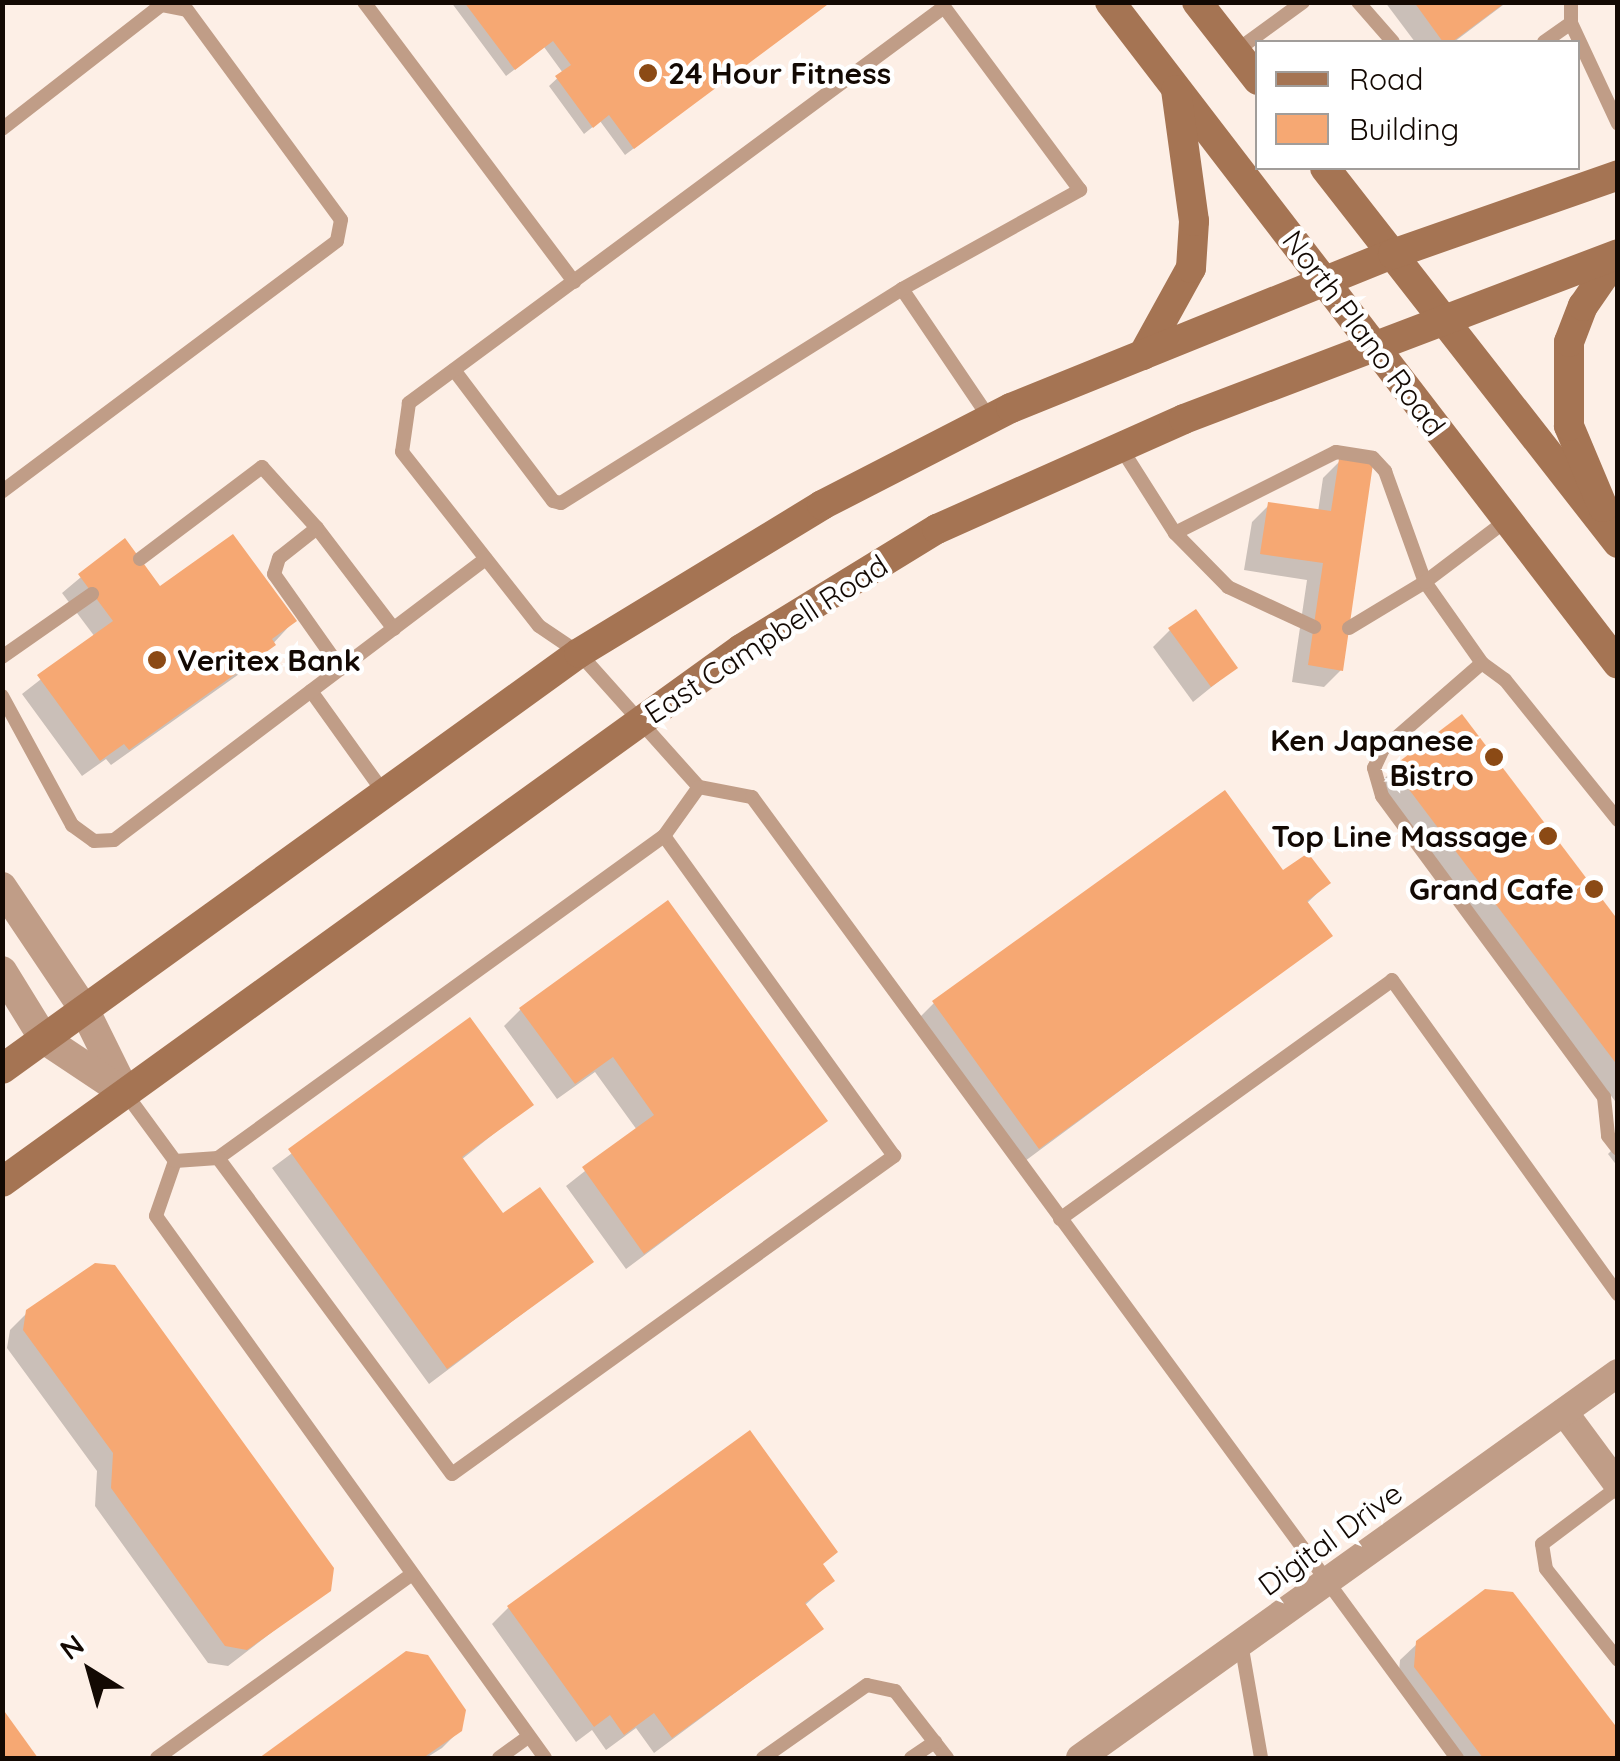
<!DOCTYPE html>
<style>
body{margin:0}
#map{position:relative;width:1620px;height:1761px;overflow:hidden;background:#fdefe6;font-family:Quicksand,sans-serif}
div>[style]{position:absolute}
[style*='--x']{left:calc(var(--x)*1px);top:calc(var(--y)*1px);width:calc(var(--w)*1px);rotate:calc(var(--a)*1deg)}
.shadow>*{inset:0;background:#0003}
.building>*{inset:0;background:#f6a873}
.service>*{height:14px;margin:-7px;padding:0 7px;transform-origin:7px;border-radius:7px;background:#c09d87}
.minor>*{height:28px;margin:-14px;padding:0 14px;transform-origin:14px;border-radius:14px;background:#c09d87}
.tertiary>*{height:30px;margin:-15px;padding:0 15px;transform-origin:15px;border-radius:15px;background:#c09d87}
.secondary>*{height:30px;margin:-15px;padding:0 15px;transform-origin:15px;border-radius:15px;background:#a57453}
.dots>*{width:28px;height:28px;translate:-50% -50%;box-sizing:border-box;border:5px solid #fff;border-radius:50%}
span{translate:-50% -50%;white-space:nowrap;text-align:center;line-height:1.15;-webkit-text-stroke:9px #fff;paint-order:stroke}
.poi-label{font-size:30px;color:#130903;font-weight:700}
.left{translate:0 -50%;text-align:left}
.right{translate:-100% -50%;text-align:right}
.street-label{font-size:30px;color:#130903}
.frame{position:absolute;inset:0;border:5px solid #130903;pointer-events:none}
.legend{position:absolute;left:1255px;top:40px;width:325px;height:130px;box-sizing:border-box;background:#fff;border:2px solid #a19d9a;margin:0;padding:12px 18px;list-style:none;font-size:30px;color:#130903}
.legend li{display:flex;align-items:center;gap:20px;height:50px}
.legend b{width:50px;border:2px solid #a19d9a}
.north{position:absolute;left:40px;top:1621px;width:100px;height:100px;-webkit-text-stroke:8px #fff;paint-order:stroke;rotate:323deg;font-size:28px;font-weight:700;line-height:40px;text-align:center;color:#130903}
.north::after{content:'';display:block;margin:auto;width:35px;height:45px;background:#130903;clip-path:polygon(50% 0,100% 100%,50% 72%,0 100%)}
</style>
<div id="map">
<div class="shadow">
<i style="clip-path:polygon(451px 2px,828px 2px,625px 155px,600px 121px,584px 134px,549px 86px,563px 73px,544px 47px,506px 76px)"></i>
<i style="clip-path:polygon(1385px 2px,1507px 2px,1454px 42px,1415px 42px)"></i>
<i style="clip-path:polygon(1340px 461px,1341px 670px,1324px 687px,1292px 682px,1307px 580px,1244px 570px,1252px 522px,1269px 505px,1318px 512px,1323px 478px)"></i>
<i style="clip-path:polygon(124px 541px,160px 590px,294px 621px,256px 662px,111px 765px,106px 759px,82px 776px,22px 694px,95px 637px,62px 593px)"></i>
<i style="clip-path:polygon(1170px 630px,1235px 668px,1193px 702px,1153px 647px)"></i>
<i style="clip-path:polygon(1394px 769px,1618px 925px,1618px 1105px,1377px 786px)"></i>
<i style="clip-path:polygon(1282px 874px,1328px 883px,1306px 904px,1329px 936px,1021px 1164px,917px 1020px,934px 1003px)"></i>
<i style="clip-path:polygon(521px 1009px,824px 1121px,626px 1269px,566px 1186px,637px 1130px,595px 1072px,557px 1099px,504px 1026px)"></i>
<i style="clip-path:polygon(470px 1021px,531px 1104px,461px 1160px,503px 1217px,591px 1262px,429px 1384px,272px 1168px)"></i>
<i style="clip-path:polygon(1618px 1144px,1618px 1167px,1608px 1154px)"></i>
<i style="clip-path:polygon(28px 1312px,328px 1589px,228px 1666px,208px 1663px,95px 1506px,97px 1471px,7px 1348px,10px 1330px)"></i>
<i style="clip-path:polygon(821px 1566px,832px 1581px,804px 1606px,821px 1629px,654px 1753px,636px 1728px,606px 1750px,592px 1730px,576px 1742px,492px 1624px,508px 1608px)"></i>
<i style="clip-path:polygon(1418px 1643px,1618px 1733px,1618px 1758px,1454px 1758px,1398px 1684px,1400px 1660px)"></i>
<i style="clip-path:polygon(407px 1654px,460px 1730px,442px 1748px,426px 1758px,263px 1758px)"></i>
</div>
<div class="building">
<i style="clip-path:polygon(464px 2px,831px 2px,634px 149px,609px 115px,593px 128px,555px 76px,571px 65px,553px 41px,515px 70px)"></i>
<i style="clip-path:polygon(1414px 2px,1506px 2px,1452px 42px,1443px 42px)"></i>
<i style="clip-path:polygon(1339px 459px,1373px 464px,1343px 671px,1308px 665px,1323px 563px,1260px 554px,1268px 502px,1331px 511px)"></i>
<i style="clip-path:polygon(233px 534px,297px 621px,272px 639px,276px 645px,129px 750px,124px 744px,100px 761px,37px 675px,113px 621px,78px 574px,125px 538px,160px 586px)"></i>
<i style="clip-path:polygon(1196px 609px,1238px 668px,1211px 687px,1168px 628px)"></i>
<i style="clip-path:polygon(1462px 714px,1618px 920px,1618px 1066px,1392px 767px)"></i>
<i style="clip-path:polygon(1225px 790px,1283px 870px,1308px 853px,1331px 883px,1307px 901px,1333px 936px,1039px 1149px,932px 1001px)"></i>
<i style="clip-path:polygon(668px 900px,828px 1121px,644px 1254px,582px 1167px,654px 1115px,613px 1057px,575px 1084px,519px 1008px)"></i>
<i style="clip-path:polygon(470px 1017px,534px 1105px,462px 1157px,503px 1213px,540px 1187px,594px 1262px,447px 1369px,288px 1149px)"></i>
<i style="clip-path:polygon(95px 1263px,115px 1265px,334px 1568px,331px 1591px,247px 1650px,225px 1646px,111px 1488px,113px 1453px,23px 1330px,26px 1310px)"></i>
<i style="clip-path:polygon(750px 1430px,838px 1552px,823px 1564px,835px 1581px,805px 1603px,824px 1629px,672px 1738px,654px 1713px,624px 1735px,610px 1715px,594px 1727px,507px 1606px)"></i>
<i style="clip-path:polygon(1485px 1589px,1513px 1592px,1618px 1729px,1618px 1758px,1483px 1758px,1414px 1667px,1416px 1641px)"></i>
<i style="clip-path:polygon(406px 1651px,428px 1655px,466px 1710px,462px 1731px,423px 1758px,259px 1758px)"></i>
<i style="clip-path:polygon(2px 1708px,38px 1758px,2px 1758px)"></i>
</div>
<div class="service">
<i style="--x:364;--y:2;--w:350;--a:53.1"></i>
<i style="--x:1358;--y:2;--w:53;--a:48.8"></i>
<i style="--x:1571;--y:2;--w:21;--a:90"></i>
<i style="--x:1571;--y:23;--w:111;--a:65"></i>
<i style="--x:1544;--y:42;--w:33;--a:-35"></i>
<i style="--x:1236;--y:51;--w:83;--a:-36.2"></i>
<i style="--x:2;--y:129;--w:202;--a:-37.9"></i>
<i style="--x:161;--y:5;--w:26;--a:11"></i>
<i style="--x:187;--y:10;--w:260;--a:53.7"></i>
<i style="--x:341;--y:220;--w:21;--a:101"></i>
<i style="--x:337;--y:241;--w:419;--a:143.2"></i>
<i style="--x:902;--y:289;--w:157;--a:55.9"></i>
<i style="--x:454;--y:370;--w:164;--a:52.9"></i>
<i style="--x:553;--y:501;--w:8;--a:14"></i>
<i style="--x:561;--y:503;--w:403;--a:-32.1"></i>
<i style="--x:902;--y:289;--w:204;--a:-29.1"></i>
<i style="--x:1080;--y:190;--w:228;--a:-126.6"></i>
<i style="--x:944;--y:7;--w:666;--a:143.49"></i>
<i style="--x:409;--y:403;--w:49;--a:98.1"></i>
<i style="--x:402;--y:452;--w:221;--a:51.8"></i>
<i style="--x:539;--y:626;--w:48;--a:34"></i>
<i style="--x:579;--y:653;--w:180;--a:48.2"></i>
<i style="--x:699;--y:787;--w:54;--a:10.7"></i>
<i style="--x:752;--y:797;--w:1192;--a:53.74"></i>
<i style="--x:1121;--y:448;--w:101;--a:57.6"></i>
<i style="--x:1175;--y:533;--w:180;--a:-26.7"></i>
<i style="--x:1336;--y:452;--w:37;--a:9"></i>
<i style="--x:1373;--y:458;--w:18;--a:47"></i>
<i style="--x:1385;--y:471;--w:118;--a:70.2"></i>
<i style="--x:1425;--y:582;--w:99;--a:54.9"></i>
<i style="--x:317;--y:528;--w:127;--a:52.7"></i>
<i style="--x:1175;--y:533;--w:76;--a:45.5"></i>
<i style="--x:1228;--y:587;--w:95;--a:24.9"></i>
<i style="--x:140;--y:559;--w:153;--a:-37"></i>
<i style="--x:262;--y:467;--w:82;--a:48"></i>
<i style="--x:317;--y:528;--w:48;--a:141.7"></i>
<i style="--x:279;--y:558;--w:17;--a:107"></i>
<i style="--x:274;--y:574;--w:116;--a:54.8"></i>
<i style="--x:1349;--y:628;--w:89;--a:-31.2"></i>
<i style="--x:1425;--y:582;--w:103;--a:-37.1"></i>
<i style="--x:2;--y:657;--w:110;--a:-35"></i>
<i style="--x:311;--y:691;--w:125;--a:54.4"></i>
<i style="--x:2;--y:696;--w:147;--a:61.5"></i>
<i style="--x:72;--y:825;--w:27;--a:36"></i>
<i style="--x:94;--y:841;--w:20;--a:-3"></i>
<i style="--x:114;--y:840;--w:466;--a:-37.1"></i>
<i style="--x:1618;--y:820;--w:180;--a:-128.9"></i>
<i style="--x:1505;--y:680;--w:29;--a:-144"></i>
<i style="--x:1482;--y:663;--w:131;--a:139"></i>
<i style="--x:1383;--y:749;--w:21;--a:115"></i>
<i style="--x:1374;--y:768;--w:29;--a:74"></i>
<i style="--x:1382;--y:796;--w:374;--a:53.6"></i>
<i style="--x:1604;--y:1097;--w:39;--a:84"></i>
<i style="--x:1608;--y:1136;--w:16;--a:52"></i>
<i style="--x:126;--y:1094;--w:83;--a:53.8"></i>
<i style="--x:175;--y:1161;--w:58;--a:109.1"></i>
<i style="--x:156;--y:1216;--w:667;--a:54.33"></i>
<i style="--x:218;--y:1158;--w:550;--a:-35.83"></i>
<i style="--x:175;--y:1161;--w:43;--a:-4"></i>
<i style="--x:218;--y:1158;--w:393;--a:53.5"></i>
<i style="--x:452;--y:1474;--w:545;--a:-35.73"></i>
<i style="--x:894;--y:1156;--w:394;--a:-125.7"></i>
<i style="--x:664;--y:836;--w:60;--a:-54.5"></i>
<i style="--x:1060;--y:1219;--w:409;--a:-35.7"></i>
<i style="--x:1392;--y:980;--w:387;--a:54.3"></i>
<i style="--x:1618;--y:1487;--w:95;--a:143.1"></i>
<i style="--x:1542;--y:1544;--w:25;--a:81"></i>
<i style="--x:1546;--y:1569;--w:116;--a:51.6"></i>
<i style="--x:1241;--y:1643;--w:117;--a:80.1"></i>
<i style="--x:157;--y:1758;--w:314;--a:-35.8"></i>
<i style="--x:499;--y:1758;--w:36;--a:-36"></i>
<i style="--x:763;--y:1758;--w:127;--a:-35.1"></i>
<i style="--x:867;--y:1685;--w:29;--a:12"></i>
<i style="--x:895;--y:1691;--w:85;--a:52.2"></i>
<i style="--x:911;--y:1758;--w:29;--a:-34"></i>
</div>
<div class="minor">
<i style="--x:1564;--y:1412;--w:91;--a:53.5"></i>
<i style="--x:1080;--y:1758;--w:662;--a:-35.59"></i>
</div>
<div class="tertiary">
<i style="--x:2;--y:887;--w:147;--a:56.1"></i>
<i style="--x:84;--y:1009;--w:95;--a:63.7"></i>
<i style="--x:2;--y:971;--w:80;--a:58.3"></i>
<i style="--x:44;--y:1039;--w:97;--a:33.7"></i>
</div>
<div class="secondary">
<i style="--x:1110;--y:2;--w:834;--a:52.5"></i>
<i style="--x:1197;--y:2;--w:99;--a:52"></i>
<i style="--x:1325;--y:168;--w:476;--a:52"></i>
<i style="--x:1143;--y:355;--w:99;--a:-61.1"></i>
<i style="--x:1191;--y:268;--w:47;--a:-86.3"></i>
<i style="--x:1194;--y:221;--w:132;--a:-97.8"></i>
<i style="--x:1603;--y:507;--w:88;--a:-112.8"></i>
<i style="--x:1569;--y:426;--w:84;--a:-90"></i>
<i style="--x:1569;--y:342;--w:39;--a:-69"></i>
<i style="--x:1583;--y:306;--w:62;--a:-55.5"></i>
<i style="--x:2;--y:1069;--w:711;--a:-35.79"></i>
<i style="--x:579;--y:653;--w:285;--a:-31.3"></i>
<i style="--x:822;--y:505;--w:212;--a:-27.2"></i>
<i style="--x:1011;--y:408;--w:412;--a:-22"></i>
<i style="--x:1393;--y:254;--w:238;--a:-19.3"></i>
<i style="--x:2;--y:1182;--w:911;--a:-35.8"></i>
<i style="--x:741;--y:649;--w:230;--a:-31.5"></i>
<i style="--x:937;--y:529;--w:270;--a:-24"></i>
<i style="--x:1184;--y:419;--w:464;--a:-20.8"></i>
</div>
<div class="dots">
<i style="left:648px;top:73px;background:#8b4a15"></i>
<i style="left:157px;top:660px;background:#8b4a15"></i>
<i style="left:1494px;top:757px;background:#8b4a15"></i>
<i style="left:1548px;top:836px;background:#8b4a15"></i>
<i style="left:1594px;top:889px;background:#8b4a15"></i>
</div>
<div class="poi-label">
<span class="left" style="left:668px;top:73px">24 Hour Fitness</span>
<span class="left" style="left:177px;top:660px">Veritex Bank</span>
<span class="right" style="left:1474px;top:757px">Ken Japanese<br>Bistro</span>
<span class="right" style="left:1528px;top:836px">Top Line Massage</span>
<span class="right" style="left:1574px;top:889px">Grand Cafe</span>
</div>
<div class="street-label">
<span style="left:1364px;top:333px;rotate:53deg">North Plano Road</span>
<span style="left:766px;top:639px;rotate:-33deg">East Campbell Road</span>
<span style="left:1330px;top:1539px;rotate:-36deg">Digital Drive</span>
</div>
<div class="frame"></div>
<ul class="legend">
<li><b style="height:12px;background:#a57453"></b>Road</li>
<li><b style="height:28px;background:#f6a873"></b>Building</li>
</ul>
<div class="north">N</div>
</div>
